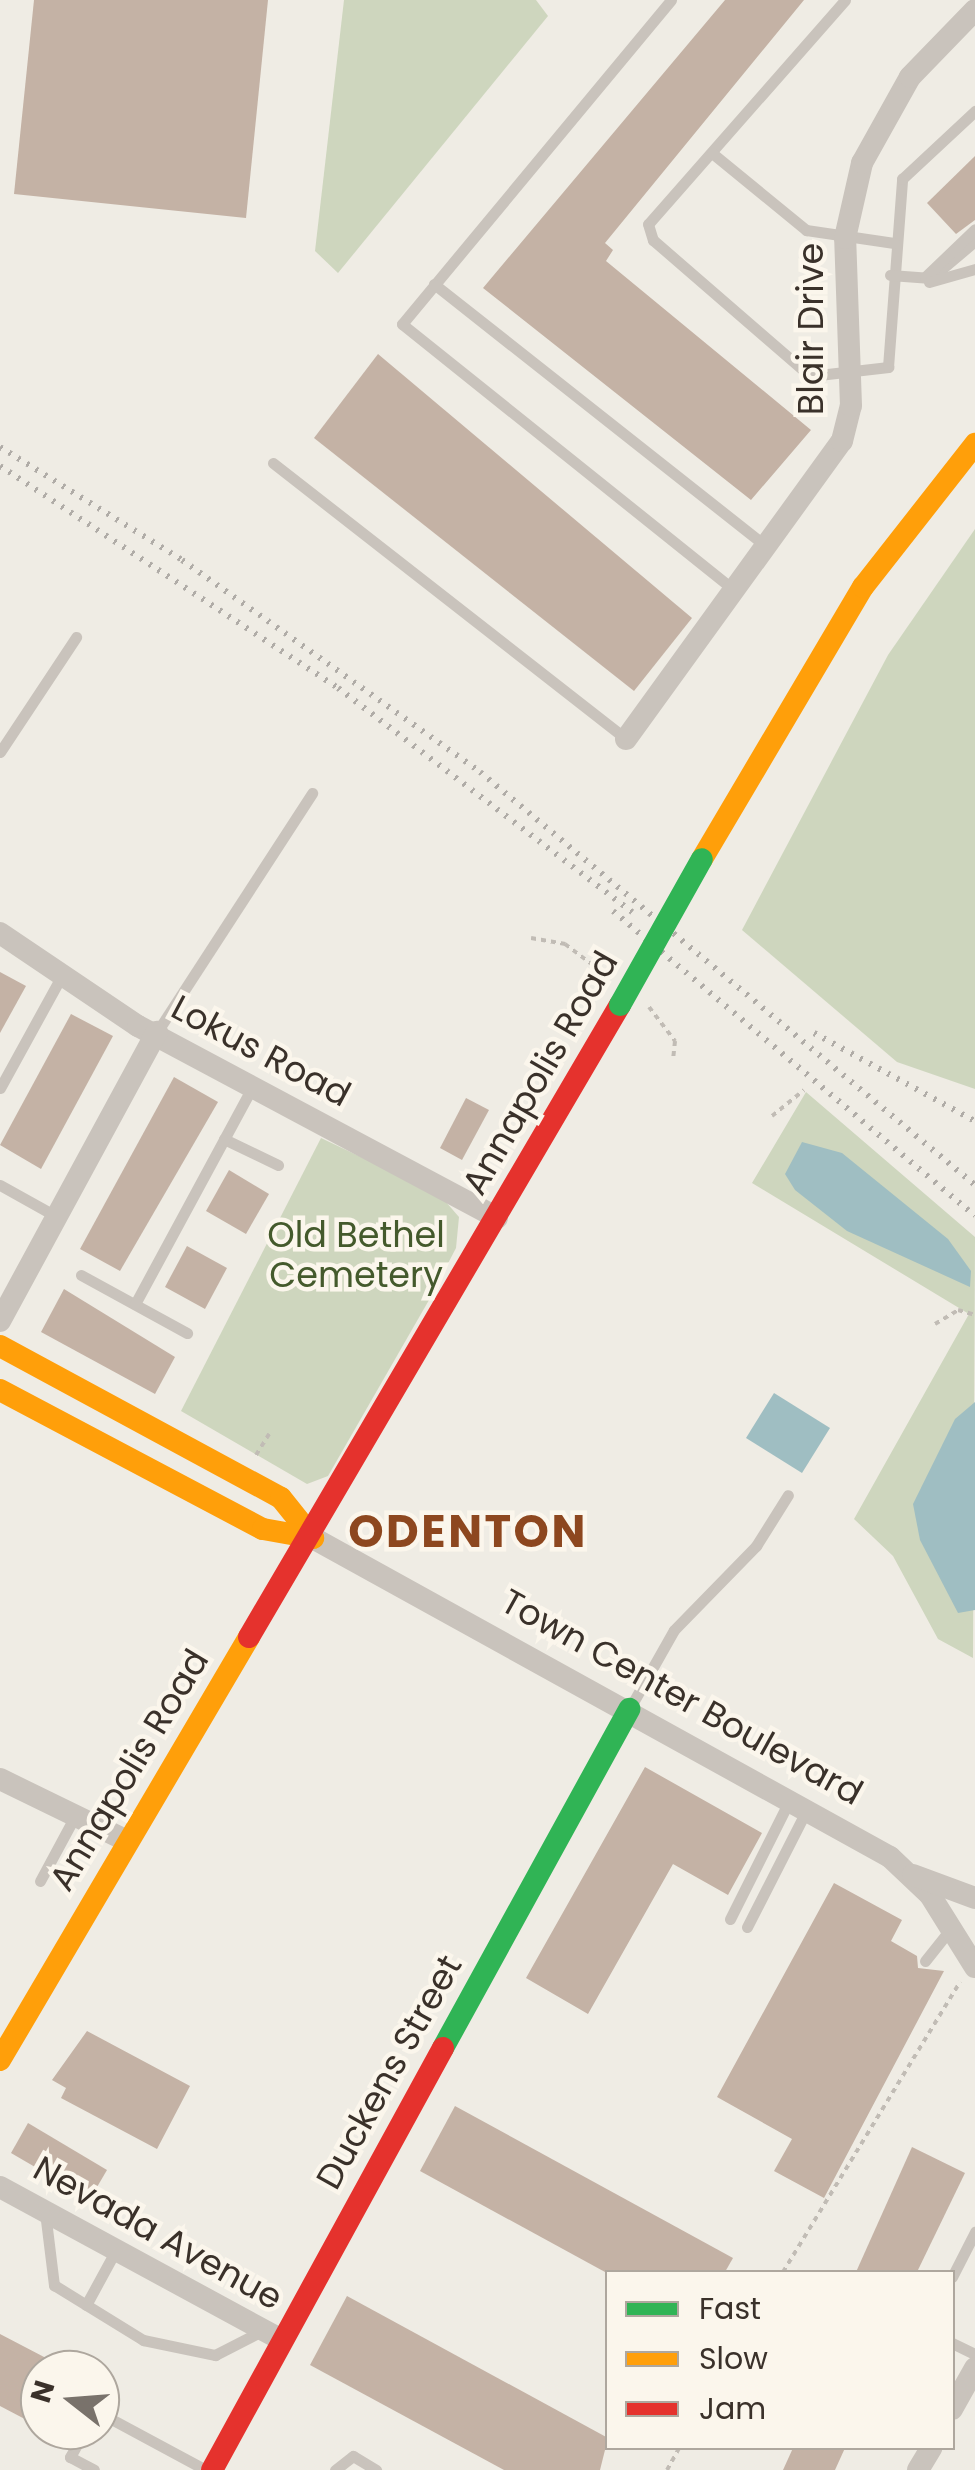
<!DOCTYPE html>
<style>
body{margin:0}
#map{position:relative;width:975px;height:2470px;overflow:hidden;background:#efece4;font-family:Poppins,sans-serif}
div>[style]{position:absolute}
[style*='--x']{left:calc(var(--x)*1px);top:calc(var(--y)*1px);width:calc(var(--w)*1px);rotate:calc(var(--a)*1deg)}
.green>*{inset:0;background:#ced6be}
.water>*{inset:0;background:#9fbec2}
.building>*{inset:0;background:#c4b2a5}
.path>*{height:4px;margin-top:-2px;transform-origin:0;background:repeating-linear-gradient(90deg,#c1bcb5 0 5px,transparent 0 10px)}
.lane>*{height:11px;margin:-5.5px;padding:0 5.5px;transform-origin:5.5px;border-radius:5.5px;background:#c9c3bc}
.street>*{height:22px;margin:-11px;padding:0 11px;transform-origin:11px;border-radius:11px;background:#c9c3bc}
.fast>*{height:22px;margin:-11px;padding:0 11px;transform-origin:11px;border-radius:11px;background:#30b455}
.slow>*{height:22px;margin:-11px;padding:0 11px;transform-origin:11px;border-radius:11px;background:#ff9f0a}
.jam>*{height:22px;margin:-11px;padding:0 11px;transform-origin:11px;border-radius:11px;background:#e5322d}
.rail>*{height:6px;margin-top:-3px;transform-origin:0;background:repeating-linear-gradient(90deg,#b0aca7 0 2.5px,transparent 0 10.5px)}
.fast-bridge>*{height:22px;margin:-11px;padding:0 11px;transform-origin:11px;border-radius:11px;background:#30b455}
span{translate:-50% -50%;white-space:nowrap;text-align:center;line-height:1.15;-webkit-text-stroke:9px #fbf6ec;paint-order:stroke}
.street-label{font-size:35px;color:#3a312a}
.park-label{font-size:35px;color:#445a2c}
.district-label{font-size:45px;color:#8d471f;font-weight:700;letter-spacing:2.5px}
.legend{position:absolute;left:605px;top:2270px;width:350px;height:180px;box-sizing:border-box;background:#fbf6ec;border:2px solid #aea79e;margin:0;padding:12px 18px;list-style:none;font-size:30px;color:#3a312a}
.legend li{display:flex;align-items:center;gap:20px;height:50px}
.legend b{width:50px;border:2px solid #aea79e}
.north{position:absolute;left:20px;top:2350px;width:100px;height:100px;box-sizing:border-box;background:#fbf6ec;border:2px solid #aea79e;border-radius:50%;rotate:287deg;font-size:28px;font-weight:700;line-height:40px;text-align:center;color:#3a312a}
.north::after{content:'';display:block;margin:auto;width:35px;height:45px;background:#79726b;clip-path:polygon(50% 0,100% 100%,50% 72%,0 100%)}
</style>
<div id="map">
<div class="green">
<i style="clip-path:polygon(344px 0,536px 0,548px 16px,338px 273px,315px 251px)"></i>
<i style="clip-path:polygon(975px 529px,975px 1089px,897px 1062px,742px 930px,888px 655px)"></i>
<i style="clip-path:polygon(806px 1092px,975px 1237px,973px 1658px,938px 1639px,893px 1556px,854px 1519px,969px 1314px,752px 1183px)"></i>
<i style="clip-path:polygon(321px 1138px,439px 1194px,459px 1217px,456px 1248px,429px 1300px,328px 1476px,307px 1484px,181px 1411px)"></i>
</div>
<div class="water">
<i style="clip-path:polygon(802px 1142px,842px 1153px,948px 1239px,971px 1271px,970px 1287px,847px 1231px,795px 1190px,785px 1174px)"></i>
<i style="clip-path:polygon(774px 1393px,830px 1428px,802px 1473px,746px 1438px)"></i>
<i style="clip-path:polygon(975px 1402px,975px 1610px,958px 1613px,920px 1540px,913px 1504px,955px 1419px)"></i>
</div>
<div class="building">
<i style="clip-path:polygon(34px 0,268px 0,246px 218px,14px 194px)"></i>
<i style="clip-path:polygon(725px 0,804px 0,605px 243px,613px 250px,606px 261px,811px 430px,751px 500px,483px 288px)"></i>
<i style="clip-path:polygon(975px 156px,975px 220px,956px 234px,927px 203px)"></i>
<i style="clip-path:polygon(378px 354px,692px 618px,634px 691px,314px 438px)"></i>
<i style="clip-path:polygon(0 972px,26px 986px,0 1033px)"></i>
<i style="clip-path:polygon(71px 1014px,113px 1036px,41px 1169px,0 1145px)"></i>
<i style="clip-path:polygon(174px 1077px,218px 1102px,120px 1271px,80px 1249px)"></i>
<i style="clip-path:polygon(466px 1098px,489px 1110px,462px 1160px,440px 1148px)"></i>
<i style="clip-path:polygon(229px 1170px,269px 1194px,246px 1234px,206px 1211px)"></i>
<i style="clip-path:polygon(187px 1246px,227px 1268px,205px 1309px,165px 1287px)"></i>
<i style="clip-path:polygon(64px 1289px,175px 1357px,155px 1394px,41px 1332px)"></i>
<i style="clip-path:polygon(645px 1767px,762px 1833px,728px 1895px,673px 1864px,588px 2014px,526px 1978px)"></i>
<i style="clip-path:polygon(834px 1883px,902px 1920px,891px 1941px,917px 1956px,918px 1968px,944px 1971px,824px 2198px,774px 2171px,792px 2139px,717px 2097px)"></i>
<i style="clip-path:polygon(87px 2031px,190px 2086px,157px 2149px,61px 2098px,66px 2088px,52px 2080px)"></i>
<i style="clip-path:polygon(455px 2106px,733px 2258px,725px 2272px,605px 2272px,420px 2171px)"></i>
<i style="clip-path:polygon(28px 2123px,107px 2170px,90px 2199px,11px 2153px)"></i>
<i style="clip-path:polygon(912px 2147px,965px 2173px,917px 2272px,856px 2272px)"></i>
<i style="clip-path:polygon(347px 2296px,608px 2438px,600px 2470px,504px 2470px,310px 2365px)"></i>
<i style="clip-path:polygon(0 2334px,69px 2370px,40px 2370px,40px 2427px,0 2406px)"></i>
<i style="clip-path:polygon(793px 2448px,845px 2448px,835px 2470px,783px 2470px)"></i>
</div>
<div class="path">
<i style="--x:531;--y:938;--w:35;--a:10"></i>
<i style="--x:565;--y:944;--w:51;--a:37.1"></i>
<i style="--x:649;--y:1007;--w:43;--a:52.6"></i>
<i style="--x:675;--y:1041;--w:18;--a:96"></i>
<i style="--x:772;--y:1116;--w:41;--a:-39.1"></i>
<i style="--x:935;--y:1324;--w:27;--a:-31"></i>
<i style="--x:958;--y:1310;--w:18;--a:16"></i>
<i style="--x:256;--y:1455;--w:25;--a:-58"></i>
<i style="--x:783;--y:2272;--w:340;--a:-58.6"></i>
<i style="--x:667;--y:2470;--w:25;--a:-61"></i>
</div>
<div class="lane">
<i style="--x:671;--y:0;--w:421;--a:129.7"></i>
<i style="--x:402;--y:324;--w:425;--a:38.7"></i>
<i style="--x:845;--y:0;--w:298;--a:131.3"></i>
<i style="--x:648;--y:224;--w:17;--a:73"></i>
<i style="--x:653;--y:240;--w:208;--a:40.9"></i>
<i style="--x:810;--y:376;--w:79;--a:-6.6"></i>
<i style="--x:888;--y:367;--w:189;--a:-85.7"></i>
<i style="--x:902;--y:179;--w:100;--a:-43"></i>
<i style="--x:712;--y:153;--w:122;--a:39.3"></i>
<i style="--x:806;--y:230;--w:89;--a:8.4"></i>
<i style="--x:890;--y:275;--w:41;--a:4.2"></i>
<i style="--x:931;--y:278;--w:57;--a:-40.1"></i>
<i style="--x:925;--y:277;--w:69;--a:-43.8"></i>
<i style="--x:929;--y:282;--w:48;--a:-15.8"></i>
<i style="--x:434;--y:284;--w:423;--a:38.3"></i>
<i style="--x:273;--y:463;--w:448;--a:38"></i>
<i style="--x:0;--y:752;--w:138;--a:-56.5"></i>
<i style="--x:157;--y:1032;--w:285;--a:-57"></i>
<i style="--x:0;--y:1088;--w:124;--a:-61.2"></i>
<i style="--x:224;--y:1139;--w:60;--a:25.7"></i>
<i style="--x:0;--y:1185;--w:68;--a:29.2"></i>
<i style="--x:81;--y:1275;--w:121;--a:28.7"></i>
<i style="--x:135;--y:1304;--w:248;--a:-61.6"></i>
<i style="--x:631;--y:1706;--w:87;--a:-60.5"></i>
<i style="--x:674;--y:1630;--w:117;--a:-45.7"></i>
<i style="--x:756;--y:1546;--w:60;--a:-57.9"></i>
<i style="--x:40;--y:1881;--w:74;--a:-61.7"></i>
<i style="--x:730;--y:1919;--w:132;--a:-63.4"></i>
<i style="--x:747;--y:1927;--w:130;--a:-63"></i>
<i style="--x:925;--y:1961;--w:43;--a:-51.5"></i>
<i style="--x:45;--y:2212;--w:74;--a:83"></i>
<i style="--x:54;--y:2285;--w:105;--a:31.7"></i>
<i style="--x:143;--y:2340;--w:74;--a:11.8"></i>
<i style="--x:215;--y:2355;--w:53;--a:-27.1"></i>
<i style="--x:952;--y:2277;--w:51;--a:-62.9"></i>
<i style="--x:86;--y:2305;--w:63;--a:-61.4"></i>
<i style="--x:952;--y:2343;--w:25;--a:26"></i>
<i style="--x:100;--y:2413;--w:120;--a:28.3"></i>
<i style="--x:85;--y:2430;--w:31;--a:119"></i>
<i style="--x:70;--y:2457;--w:27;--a:28"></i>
<i style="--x:335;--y:2470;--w:23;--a:-38"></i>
<i style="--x:353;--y:2456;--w:27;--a:31"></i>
</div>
<div class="street">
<i style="--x:626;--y:739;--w:368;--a:-54.1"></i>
<i style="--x:842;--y:441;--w:36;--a:-76"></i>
<i style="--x:851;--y:406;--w:168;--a:-92"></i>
<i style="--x:845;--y:238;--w:77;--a:-77.2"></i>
<i style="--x:862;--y:163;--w:98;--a:-60.8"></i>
<i style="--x:910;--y:77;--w:93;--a:-45.9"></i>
<i style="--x:0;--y:933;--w:166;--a:34"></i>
<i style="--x:138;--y:1026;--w:407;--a:28.1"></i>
<i style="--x:0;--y:1321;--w:329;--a:-61.5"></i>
<i style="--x:313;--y:1538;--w:659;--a:28.94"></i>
<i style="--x:890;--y:1857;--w:55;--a:43.5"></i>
<i style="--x:930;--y:1895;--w:85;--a:58"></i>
<i style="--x:0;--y:1779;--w:139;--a:26"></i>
<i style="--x:913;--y:1875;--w:66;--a:20.4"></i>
<i style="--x:0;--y:2187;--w:321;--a:28.5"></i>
<i style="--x:952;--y:2409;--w:47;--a:-60.7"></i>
<i style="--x:918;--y:2470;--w:26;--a:-59"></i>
</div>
<div class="fast">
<i style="--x:443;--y:2048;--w:387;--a:-61.2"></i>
</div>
<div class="slow">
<i style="--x:702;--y:859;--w:316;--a:-59.4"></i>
<i style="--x:863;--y:587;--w:182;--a:-51.9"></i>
<i style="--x:0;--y:1346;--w:319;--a:28.4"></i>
<i style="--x:281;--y:1498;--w:51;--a:51.3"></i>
<i style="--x:0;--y:1390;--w:297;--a:27.9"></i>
<i style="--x:263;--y:1529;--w:51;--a:10.2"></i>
<i style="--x:0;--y:2060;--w:491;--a:-59.5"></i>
</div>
<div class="jam">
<i style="--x:249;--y:1637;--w:733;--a:-59.59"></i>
<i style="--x:212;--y:2470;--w:481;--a:-61.3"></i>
</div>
<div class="rail">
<i style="--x:0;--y:447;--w:214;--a:31.8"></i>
<i style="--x:182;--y:560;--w:366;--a:35.4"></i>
<i style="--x:480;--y:772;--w:645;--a:39.84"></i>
<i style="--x:0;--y:466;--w:404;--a:33.3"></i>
<i style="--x:338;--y:688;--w:370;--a:37.3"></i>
<i style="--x:613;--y:911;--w:473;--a:40.1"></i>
<i style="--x:814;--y:1033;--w:183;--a:28.7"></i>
</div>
<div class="fast-bridge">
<i style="--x:620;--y:1005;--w:167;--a:-60.7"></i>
</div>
<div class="street-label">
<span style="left:811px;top:329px;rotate:-90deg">Blair Drive</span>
<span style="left:261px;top:1051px;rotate:28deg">Lokus Road</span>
<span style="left:540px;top:1073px;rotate:-60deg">Annapolis Road</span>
<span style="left:682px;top:1697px;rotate:29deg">Town Center Boulevard</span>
<span style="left:129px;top:1770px;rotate:-59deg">Annapolis Road</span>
<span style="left:389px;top:2072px;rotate:-61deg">Duckens Street</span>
<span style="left:158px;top:2233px;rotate:29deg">Nevada Avenue</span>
</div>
<div class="park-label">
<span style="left:356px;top:1255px">Old Bethel<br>Cemetery</span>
</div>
<div class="district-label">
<span style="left:468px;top:1532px">ODENTON</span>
</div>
<ul class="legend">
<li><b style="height:12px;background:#30b455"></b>Fast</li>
<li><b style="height:12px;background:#ff9f0a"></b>Slow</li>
<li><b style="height:12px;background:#e5322d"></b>Jam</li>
</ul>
<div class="north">N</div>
</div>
